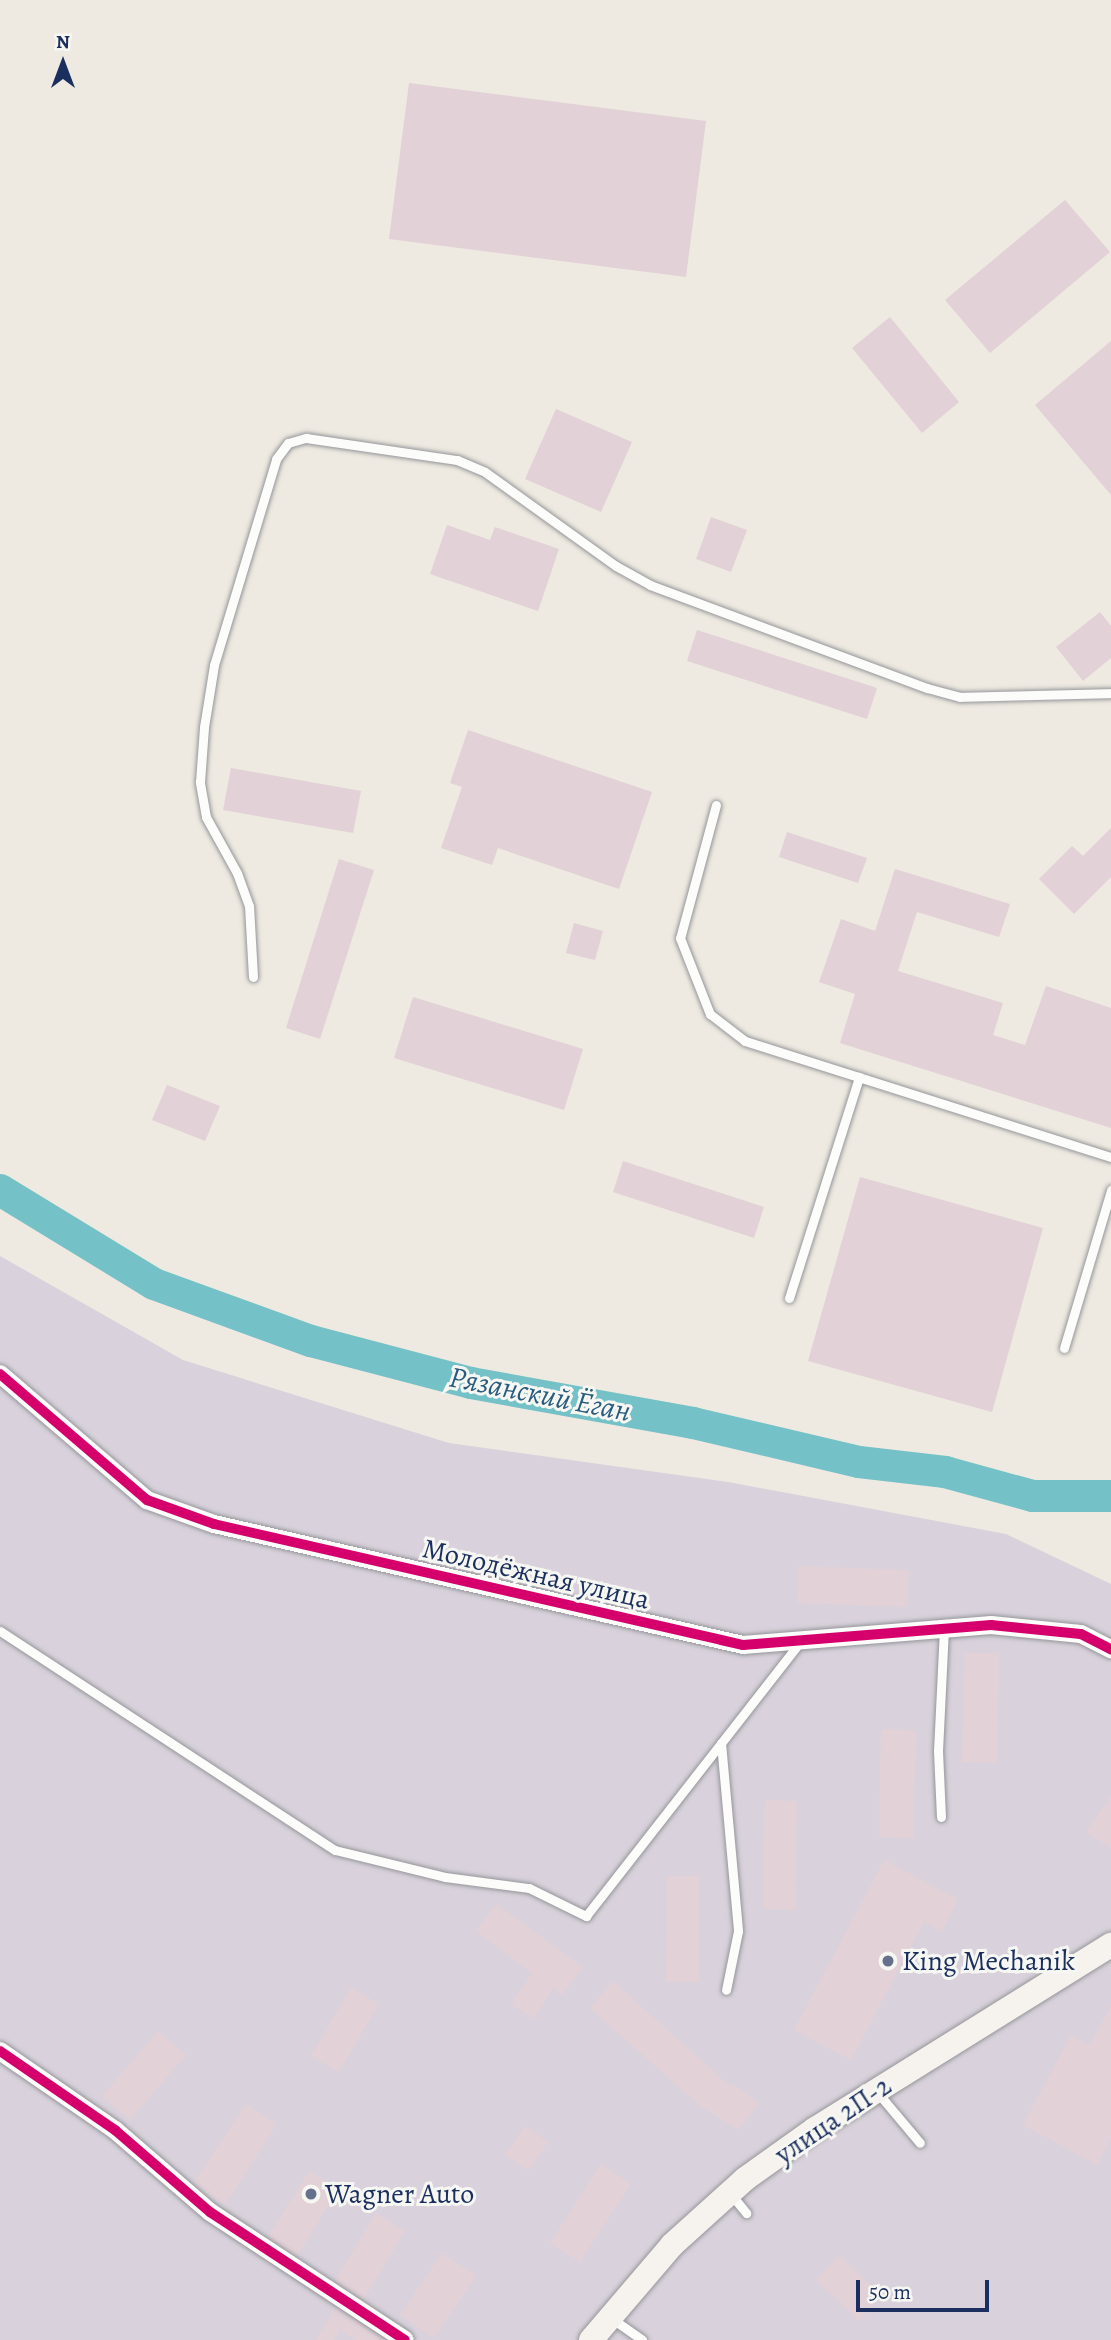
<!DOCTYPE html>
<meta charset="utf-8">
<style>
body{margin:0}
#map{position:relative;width:1111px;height:2340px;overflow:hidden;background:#eeeae1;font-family:Alegreya,serif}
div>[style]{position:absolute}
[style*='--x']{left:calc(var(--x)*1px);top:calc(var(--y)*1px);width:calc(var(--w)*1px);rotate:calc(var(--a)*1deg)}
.industrial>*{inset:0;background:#d9d2dc}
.river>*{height:32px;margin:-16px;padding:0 16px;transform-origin:16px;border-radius:16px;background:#74c1c7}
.building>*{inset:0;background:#e2d1d6}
.roads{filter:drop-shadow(0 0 2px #95969a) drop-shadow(0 0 2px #95969a)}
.service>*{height:9px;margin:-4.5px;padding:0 4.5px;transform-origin:4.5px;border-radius:4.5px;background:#fcfcfa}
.minor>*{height:18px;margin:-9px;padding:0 9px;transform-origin:9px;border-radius:9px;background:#fcfcfa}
.secondary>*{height:24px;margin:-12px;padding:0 12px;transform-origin:12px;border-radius:12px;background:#f6f3ef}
.cycleway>*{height:10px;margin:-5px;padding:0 5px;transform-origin:5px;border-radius:5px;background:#d6006c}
.dots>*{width:19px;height:19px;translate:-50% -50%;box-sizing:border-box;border:4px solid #f6f6f2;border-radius:50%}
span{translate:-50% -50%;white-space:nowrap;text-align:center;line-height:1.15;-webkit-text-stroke:6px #f6f6f2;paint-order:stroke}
.street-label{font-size:28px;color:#1b2f5e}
.poi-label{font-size:28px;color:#1b2f5e}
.left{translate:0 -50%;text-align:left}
.water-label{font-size:30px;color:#285c7f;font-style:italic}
.north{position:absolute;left:28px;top:28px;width:70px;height:70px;-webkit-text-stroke:5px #f6f6f2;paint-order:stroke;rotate:0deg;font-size:19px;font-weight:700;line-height:28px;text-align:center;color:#1b2f5e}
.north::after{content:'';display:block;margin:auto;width:24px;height:32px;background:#1b2f5e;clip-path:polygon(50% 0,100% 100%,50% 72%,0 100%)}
.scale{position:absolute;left:856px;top:2280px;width:133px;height:32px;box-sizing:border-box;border:4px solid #1b2f5e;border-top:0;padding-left:9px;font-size:21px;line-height:24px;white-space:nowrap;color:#1b2f5e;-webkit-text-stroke:5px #f6f6f2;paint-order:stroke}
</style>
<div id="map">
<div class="industrial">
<i style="clip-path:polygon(0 1256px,183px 1360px,449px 1443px,728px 1482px,1006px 1534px,1111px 1584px,1111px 2340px,0 2340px)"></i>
</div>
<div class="river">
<i style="--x:0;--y:1190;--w:180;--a:31.4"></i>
<i style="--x:154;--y:1284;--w:167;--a:20"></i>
<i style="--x:311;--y:1341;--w:165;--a:14.7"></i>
<i style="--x:471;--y:1383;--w:226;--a:10.2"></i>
<i style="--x:693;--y:1423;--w:171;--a:13.2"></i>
<i style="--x:859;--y:1462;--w:87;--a:6.6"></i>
<i style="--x:945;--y:1472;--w:91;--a:15.3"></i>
<i style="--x:1033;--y:1496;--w:78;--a:0"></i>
</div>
<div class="building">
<i style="clip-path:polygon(409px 83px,706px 121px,686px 277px,389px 239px)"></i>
<i style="clip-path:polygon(1065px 200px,1110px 252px,990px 353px,945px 300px)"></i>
<i style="clip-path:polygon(890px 317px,959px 402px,922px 433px,852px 348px)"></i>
<i style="clip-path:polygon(1111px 341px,1111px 495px,1035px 405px)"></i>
<i style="clip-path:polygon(556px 409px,632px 442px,601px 512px,525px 479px)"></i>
<i style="clip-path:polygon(711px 517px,747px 530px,731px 572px,696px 559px)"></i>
<i style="clip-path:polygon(447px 525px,490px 540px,495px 527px,559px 549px,538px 611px,430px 574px)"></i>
<i style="clip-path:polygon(1100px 612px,1111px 626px,1111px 658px,1083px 681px,1056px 647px)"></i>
<i style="clip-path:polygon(697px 630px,877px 688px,867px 719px,687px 661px)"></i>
<i style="clip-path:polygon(468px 730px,652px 792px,619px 889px,498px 848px,492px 865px,441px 848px,462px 787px,450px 783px)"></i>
<i style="clip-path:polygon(231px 768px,361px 791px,353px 833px,223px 810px)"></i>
<i style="clip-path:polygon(1111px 828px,1111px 877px,1074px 914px,1039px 879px,1072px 846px,1083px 856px)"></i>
<i style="clip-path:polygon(787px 832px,867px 858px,858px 883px,779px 857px)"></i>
<i style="clip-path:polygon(339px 859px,374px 870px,320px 1039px,286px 1028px)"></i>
<i style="clip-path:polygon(895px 869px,1010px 904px,999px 937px,917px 912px,898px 971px,1003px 1003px,993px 1035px,1025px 1045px,1046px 986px,1111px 1008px,1111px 1128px,840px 1043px,855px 994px,819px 982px,841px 919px,875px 931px)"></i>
<i style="clip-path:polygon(574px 923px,603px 931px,595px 960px,566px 953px)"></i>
<i style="clip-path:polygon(413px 997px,583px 1049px,564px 1110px,394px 1058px)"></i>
<i style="clip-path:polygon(167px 1085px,220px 1106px,205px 1141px,152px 1120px)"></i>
<i style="clip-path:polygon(623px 1161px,764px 1207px,754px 1238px,613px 1192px)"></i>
<i style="clip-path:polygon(860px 1177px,1043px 1228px,992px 1412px,808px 1361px)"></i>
<i style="clip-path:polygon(798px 1566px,909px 1570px,907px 1607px,797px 1603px)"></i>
<i style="clip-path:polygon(965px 1653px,999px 1653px,997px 1763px,962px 1762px)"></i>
<i style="clip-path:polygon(881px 1729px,916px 1730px,913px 1838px,879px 1837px)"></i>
<i style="clip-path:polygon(1111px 1796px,1111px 1848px,1086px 1832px)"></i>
<i style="clip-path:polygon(765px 1800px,797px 1801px,795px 1910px,763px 1909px)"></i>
<i style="clip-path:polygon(884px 1860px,958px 1899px,942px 1931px,924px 1922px,851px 2060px,794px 2030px)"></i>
<i style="clip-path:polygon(667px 1876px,699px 1876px,699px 1982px,666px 1982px)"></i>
<i style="clip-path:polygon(496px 1904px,583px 1967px,562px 1995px,554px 1988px,533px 2019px,511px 2004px,532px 1973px,476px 1931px)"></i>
<i style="clip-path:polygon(613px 1981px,730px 2086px,732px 2083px,759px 2103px,739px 2130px,699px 2105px,590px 2008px)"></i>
<i style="clip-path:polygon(351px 1987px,379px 2004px,339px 2072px,311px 2056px)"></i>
<i style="clip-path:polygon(1111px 2006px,1111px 2139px,1097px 2165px,1023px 2125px,1071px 2035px,1089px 2045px)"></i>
<i style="clip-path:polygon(158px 2031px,186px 2055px,130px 2120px,102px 2096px)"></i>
<i style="clip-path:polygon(246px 2104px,277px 2124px,225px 2205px,194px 2183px)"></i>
<i style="clip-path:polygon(525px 2126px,548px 2142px,529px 2171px,505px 2155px)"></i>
<i style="clip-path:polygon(601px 2164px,631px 2184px,580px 2262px,550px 2243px)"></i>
<i style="clip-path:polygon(309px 2171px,339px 2189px,297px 2256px,268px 2237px)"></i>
<i style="clip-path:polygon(376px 2213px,405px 2231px,364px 2299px,335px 2281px)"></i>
<i style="clip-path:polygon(442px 2253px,476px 2276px,434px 2338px,400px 2315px)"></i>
<i style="clip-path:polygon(840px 2255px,882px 2296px,859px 2321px,816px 2280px)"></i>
<i style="clip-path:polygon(335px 2308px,384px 2340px,357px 2340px,340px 2330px,334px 2340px,316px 2340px)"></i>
</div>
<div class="roads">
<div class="service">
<i style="--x:716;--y:805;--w:138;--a:105.1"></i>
<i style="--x:680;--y:938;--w:82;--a:68.5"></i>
<i style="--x:710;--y:1014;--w:44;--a:37.6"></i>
<i style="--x:745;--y:1041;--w:384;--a:17.6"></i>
<i style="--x:253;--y:977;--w:71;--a:-93.2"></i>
<i style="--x:249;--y:906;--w:35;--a:-110"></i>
<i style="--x:237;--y:873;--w:64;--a:-119"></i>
<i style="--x:206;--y:817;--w:36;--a:-100"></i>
<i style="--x:200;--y:782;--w:55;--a:-85.8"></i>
<i style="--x:204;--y:727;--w:63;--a:-80.8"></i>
<i style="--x:214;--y:665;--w:215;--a:-73.2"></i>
<i style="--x:276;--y:459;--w:20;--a:-53"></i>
<i style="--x:288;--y:443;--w:19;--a:-16"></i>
<i style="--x:306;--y:438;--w:153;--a:8.3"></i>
<i style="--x:457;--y:460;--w:30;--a:23"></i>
<i style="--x:485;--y:472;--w:161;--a:35.7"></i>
<i style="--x:616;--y:566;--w:39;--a:29"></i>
<i style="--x:650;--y:585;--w:296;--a:20.4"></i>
<i style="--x:927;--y:688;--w:34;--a:15"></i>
<i style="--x:960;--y:697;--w:151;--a:-1.5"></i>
<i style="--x:789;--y:1298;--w:232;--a:-72.4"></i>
<i style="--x:1064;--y:1348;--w:165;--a:-73.4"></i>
<i style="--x:0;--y:1631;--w:400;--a:33.2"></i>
<i style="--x:335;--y:1850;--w:113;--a:13.8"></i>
<i style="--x:445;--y:1877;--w:85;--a:7.5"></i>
<i style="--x:529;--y:1888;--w:64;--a:26.2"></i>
<i style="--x:586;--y:1916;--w:348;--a:-52"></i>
<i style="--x:721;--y:1743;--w:189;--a:84.8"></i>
<i style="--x:738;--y:1931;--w:60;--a:101.5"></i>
<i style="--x:941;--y:1817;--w:66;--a:-92.6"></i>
<i style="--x:938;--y:1751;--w:122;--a:-87.2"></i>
<i style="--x:878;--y:2093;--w:65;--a:50"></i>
<i style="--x:730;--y:2193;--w:26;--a:51"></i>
<i style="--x:611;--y:2318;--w:38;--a:35"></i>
</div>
<div class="minor">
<i style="--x:0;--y:1374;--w:194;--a:40.6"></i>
<i style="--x:147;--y:1500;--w:71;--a:19.7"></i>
<i style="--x:214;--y:1524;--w:543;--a:12.88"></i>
<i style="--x:743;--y:1645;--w:249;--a:-4.6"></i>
<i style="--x:991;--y:1625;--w:90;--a:5.7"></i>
<i style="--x:1081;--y:1634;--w:34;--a:27"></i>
<i style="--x:0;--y:2051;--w:140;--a:34.5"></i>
<i style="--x:115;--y:2130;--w:125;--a:40.8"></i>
<i style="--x:210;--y:2212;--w:233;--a:33.3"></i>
</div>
<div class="secondary">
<i style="--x:591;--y:2340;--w:125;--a:-49.5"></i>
<i style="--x:672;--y:2245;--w:98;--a:-42.1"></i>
<i style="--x:745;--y:2179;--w:86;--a:-35.5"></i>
<i style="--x:815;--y:2129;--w:349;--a:-31.9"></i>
</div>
</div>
<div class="cycleway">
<i style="--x:0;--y:1374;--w:194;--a:40.6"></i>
<i style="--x:147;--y:1500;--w:71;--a:19.7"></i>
<i style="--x:214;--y:1524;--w:543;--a:12.88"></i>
<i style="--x:743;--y:1645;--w:249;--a:-4.6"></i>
<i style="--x:991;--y:1625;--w:90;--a:5.7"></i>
<i style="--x:1081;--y:1634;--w:34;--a:27"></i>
<i style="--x:0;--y:2051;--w:140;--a:34.5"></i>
<i style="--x:115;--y:2130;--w:125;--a:40.8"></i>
<i style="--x:210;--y:2212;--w:233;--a:33.3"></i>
</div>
<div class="dots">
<i style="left:888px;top:1961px;background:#65708c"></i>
<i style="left:311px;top:2194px;background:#65708c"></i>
</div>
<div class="street-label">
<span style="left:536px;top:1574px;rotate:13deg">Молодёжная улица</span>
<span style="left:833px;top:2120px;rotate:-34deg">улица 2П-2</span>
</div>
<div class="poi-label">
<span class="left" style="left:902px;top:1961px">King Mechanik</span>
<span class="left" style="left:325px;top:2194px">Wagner Auto</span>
</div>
<div class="water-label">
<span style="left:540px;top:1394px;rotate:11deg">Рязанский Ёган</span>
</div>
<div class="north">N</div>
<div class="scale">50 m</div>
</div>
